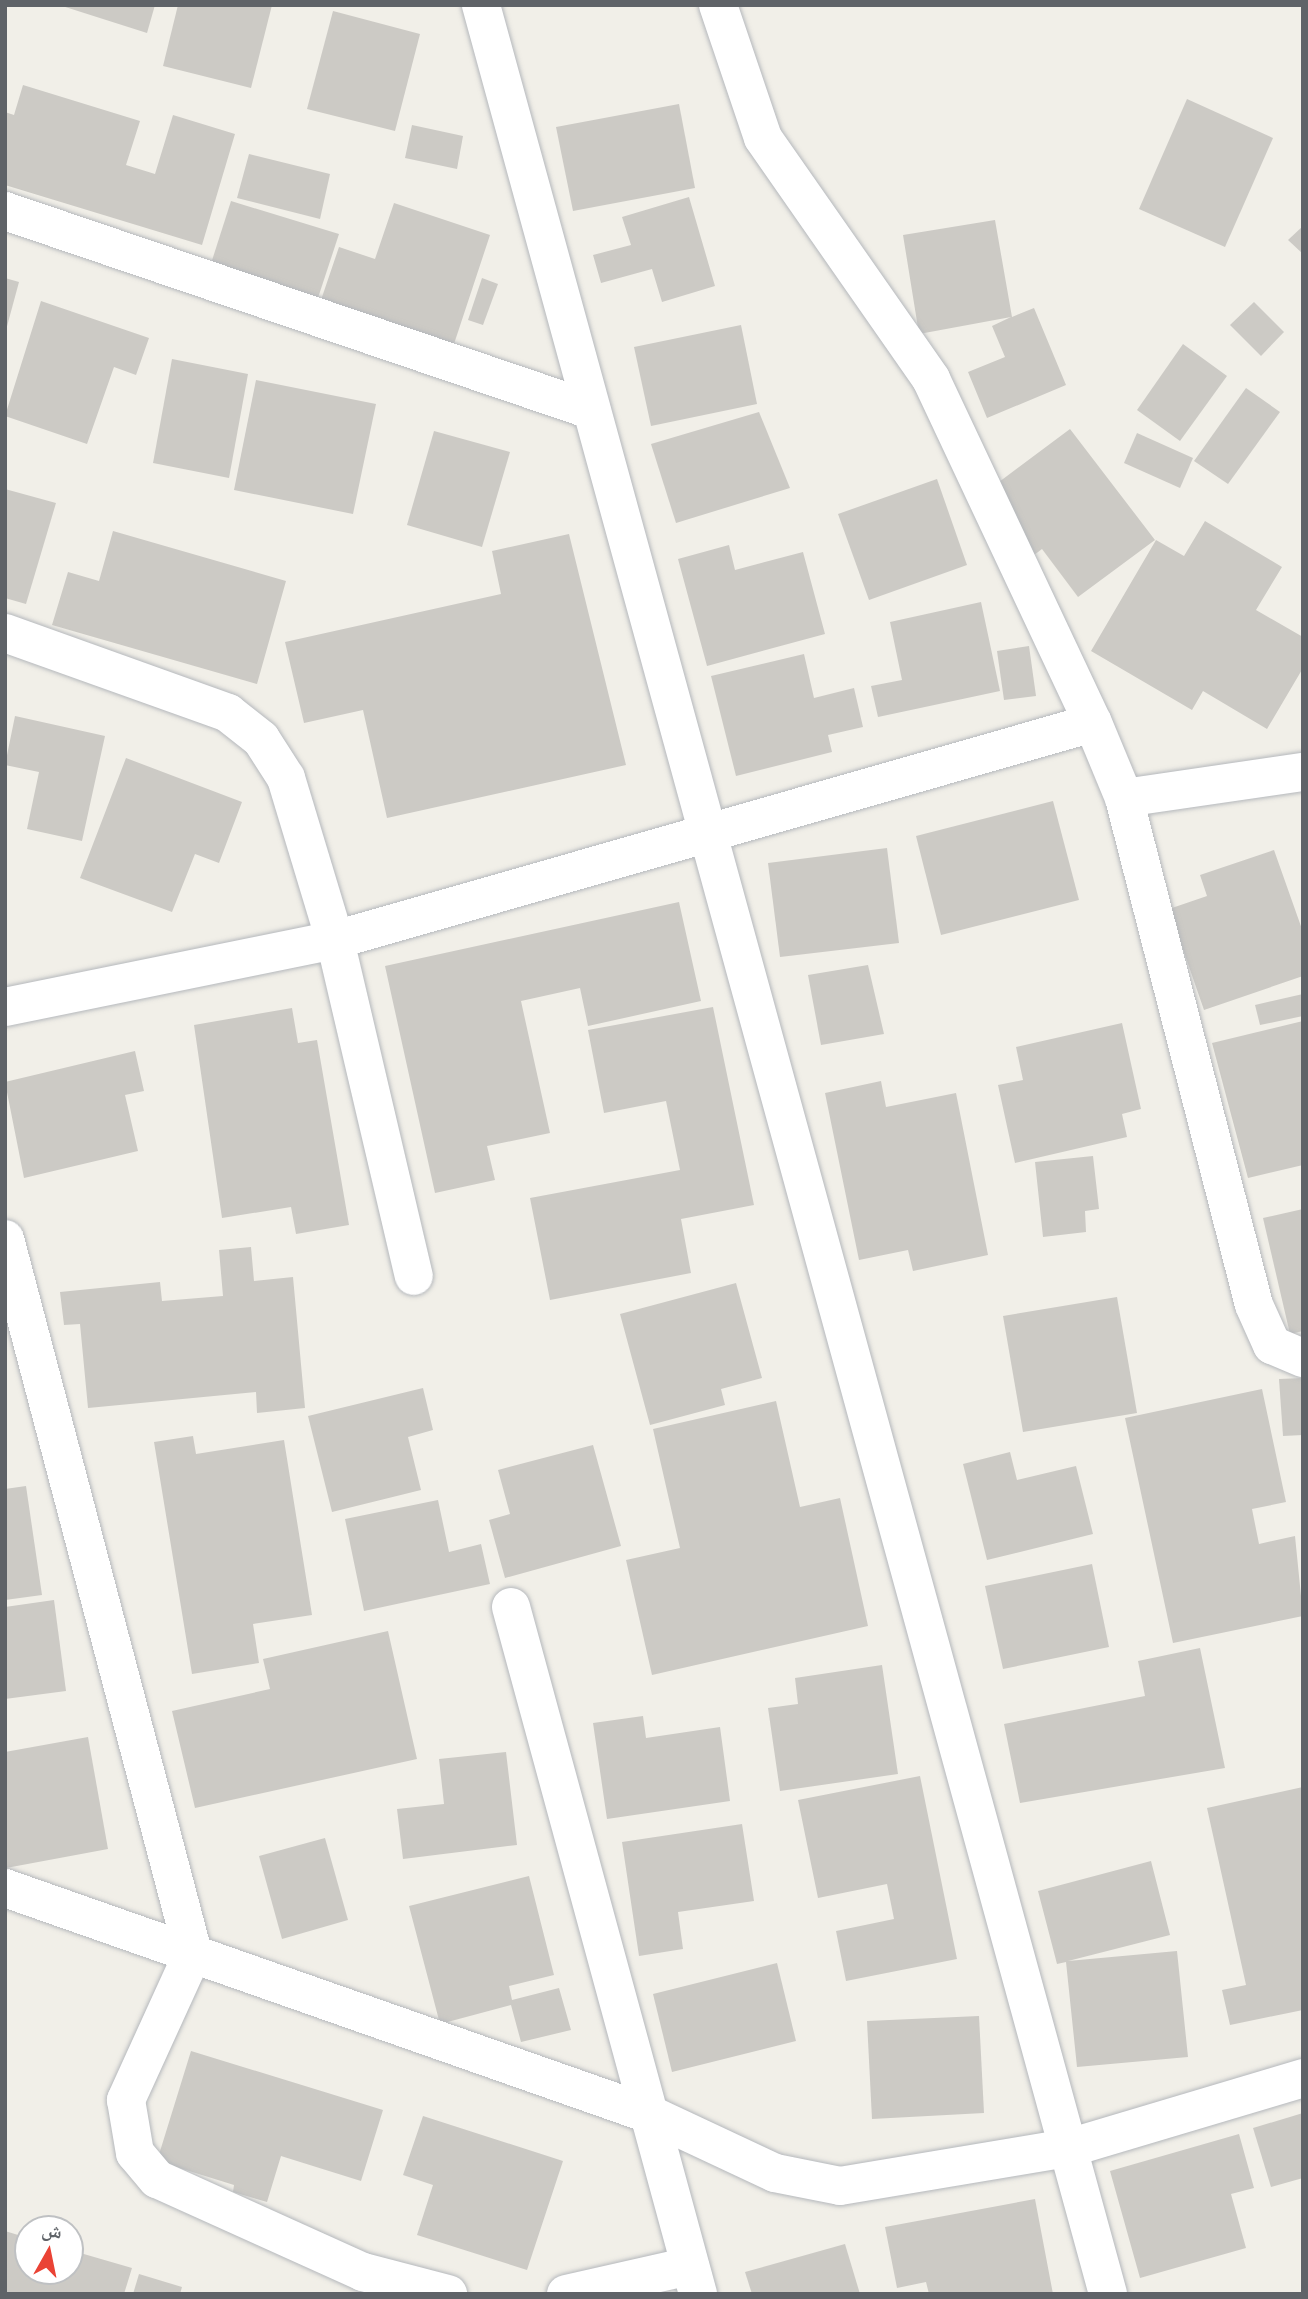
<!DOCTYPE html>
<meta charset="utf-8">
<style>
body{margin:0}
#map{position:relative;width:1308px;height:2299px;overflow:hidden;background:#f1efe8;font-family:Montserrat,"Noto Naskh Arabic",sans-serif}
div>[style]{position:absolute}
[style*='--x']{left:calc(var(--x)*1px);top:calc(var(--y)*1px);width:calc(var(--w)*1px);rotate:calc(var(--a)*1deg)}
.building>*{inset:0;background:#cccac5}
.roads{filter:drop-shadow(0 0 2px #b5b8bc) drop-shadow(0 0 2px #b5b8bc)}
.minor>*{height:38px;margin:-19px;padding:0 19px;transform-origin:19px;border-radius:19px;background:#fff}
span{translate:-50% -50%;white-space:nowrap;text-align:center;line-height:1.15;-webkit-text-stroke:7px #fff;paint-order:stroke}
.frame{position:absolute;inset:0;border:7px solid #5f6368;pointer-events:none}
.north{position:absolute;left:14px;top:2215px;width:70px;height:70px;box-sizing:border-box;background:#fff;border:2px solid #bfc1c3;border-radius:50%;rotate:9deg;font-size:19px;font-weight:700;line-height:28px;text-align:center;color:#5f6368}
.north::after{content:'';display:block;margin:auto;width:24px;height:32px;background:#ea4335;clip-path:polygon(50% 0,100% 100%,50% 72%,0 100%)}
</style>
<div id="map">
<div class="building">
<i style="clip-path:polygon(59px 5px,155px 5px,147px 33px)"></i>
<i style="clip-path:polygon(178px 5px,272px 5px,251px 88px,163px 66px)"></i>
<i style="clip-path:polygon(333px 11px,420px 34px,395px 131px,307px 109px)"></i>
<i style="clip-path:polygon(23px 85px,140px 121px,126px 165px,155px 174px,173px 115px,235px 134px,202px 245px,5px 185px,5px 112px,14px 115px)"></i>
<i style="clip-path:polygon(1187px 99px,1273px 138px,1225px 247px,1139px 209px)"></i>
<i style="clip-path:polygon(679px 104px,695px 188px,573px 211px,556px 127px)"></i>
<i style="clip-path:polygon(412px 125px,463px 136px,457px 169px,405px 158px)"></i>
<i style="clip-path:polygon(249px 154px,330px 174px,320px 219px,237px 198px)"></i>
<i style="clip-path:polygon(689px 197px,715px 286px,662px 302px,652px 269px,601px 283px,593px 255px,631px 245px,622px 217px)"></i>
<i style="clip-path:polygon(231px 201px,339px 234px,315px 307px,208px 273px)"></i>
<i style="clip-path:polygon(394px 203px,490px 235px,454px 344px,321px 300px,339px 247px,375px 259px)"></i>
<i style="clip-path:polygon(995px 220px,1012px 317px,1034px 308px,1066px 385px,987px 418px,968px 372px,1005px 357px,992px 326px,1011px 317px,919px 334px,903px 235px)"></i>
<i style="clip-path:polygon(1303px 226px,1303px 254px,1288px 240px)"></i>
<i style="clip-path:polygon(5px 278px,19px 282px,6px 330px,5px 330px)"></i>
<i style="clip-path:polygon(482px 278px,498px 284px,483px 325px,468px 320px)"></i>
<i style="clip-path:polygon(41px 301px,149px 338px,136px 375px,114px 367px,87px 444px,5px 416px)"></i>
<i style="clip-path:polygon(1254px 302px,1284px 332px,1261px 356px,1230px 325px)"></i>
<i style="clip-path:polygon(741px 325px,757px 404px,651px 426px,634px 347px)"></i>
<i style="clip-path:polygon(1183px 344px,1227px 376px,1180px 441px,1137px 410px)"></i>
<i style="clip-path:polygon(172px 359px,248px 374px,229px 478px,153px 463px)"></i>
<i style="clip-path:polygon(256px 380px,376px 404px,353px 514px,234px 490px)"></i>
<i style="clip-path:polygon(1246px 388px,1280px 412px,1228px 484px,1194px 461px)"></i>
<i style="clip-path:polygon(759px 412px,790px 488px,676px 523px,651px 444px)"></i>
<i style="clip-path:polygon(1070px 429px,1155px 540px,1078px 597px,1042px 549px,1022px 564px,975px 500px)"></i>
<i style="clip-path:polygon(434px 431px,510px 452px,482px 547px,407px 525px)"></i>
<i style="clip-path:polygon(1137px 433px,1193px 458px,1180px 488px,1124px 463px)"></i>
<i style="clip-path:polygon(937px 479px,967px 565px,869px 600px,838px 514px)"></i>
<i style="clip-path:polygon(5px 489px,56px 503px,26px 604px,5px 598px)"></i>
<i style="clip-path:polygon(1205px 521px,1282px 567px,1256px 610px,1303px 637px,1303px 668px,1267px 729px,1203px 691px,1192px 710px,1091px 651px,1156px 540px,1184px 556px)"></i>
<i style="clip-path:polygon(113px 531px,286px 581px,257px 684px,52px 625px,68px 572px,99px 581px)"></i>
<i style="clip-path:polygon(569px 534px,626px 765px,387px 818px,363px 710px,304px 723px,285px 642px,501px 594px,492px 551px)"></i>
<i style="clip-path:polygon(729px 545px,735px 570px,803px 552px,825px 634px,707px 666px,678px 559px)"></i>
<i style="clip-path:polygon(981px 602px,1000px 691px,878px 717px,871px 686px,902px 680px,890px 622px)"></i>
<i style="clip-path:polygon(1029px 646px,1036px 696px,1004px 700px,997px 651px)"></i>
<i style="clip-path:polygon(804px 654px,814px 698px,854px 688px,863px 727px,828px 735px,832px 752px,736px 776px,711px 676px)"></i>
<i style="clip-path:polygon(15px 716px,105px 736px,82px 841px,27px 829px,39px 772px,5px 765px)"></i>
<i style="clip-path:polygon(126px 758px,242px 802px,219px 863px,195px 854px,172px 912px,80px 878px)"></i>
<i style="clip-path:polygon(1053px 801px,1079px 900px,941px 935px,916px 836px)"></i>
<i style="clip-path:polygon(887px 848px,899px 943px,780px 957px,768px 863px)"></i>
<i style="clip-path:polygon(1274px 850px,1303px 932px,1303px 976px,1204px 1010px,1169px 909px,1207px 896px,1200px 875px)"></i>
<i style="clip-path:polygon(679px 902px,701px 1001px,588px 1026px,580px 988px,521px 1001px,550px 1133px,487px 1146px,495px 1180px,435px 1193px,385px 966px)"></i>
<i style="clip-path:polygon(868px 965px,884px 1034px,821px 1045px,808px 975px)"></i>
<i style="clip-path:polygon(1303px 994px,1303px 1016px,1260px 1025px,1255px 1005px)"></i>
<i style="clip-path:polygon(713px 1007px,754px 1205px,681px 1219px,691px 1273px,550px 1300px,530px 1198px,680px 1170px,666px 1101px,604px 1113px,588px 1030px)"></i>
<i style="clip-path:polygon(292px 1008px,298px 1043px,317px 1040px,349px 1225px,296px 1234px,291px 1207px,222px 1218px,194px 1025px)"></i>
<i style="clip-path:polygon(1303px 1021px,1303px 1165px,1248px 1178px,1212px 1043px)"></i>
<i style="clip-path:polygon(1122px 1023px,1141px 1109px,1122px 1114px,1127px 1137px,1015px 1163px,998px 1085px,1023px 1080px,1016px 1047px)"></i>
<i style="clip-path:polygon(135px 1051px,144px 1091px,125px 1095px,138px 1151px,24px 1178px,5px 1082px)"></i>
<i style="clip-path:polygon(881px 1081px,886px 1107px,956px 1093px,988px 1255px,913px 1271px,908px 1250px,859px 1260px,825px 1093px)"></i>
<i style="clip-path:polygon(1093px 1156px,1099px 1209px,1085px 1211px,1086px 1232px,1043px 1237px,1035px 1162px)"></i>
<i style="clip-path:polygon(1303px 1209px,1303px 1331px,1290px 1334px,1263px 1218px)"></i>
<i style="clip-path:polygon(251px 1247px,254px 1281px,293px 1277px,305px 1408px,257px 1413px,256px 1392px,88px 1408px,80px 1324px,64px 1325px,60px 1292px,160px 1282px,162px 1301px,223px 1296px,219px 1250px)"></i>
<i style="clip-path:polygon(736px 1283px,762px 1378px,721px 1389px,725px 1405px,650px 1425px,620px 1314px)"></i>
<i style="clip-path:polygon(1117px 1297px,1137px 1413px,1023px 1432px,1003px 1316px)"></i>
<i style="clip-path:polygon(1303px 1378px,1303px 1435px,1283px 1436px,1279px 1379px)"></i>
<i style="clip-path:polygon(423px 1388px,433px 1430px,408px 1437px,421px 1490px,332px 1512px,308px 1416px)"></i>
<i style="clip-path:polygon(1262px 1389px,1286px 1502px,1252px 1509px,1259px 1544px,1295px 1536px,1303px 1616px,1173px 1643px,1125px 1418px)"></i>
<i style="clip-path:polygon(776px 1401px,800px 1507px,840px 1498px,868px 1626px,652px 1675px,626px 1560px,680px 1548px,653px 1429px)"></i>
<i style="clip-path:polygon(193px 1436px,196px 1454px,284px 1440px,312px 1615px,253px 1624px,259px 1663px,192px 1674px,154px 1442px)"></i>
<i style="clip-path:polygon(593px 1445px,621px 1546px,505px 1578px,489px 1520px,510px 1514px,498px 1470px)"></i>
<i style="clip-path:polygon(1010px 1452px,1017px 1480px,1076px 1466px,1093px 1534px,987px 1560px,963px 1464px)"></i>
<i style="clip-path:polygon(26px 1486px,42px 1595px,5px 1600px,5px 1489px)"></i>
<i style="clip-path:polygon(438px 1500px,449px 1552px,481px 1544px,490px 1584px,364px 1611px,345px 1519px)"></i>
<i style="clip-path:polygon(1092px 1564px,1109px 1647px,1003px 1669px,985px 1586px)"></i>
<i style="clip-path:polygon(54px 1600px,66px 1691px,5px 1699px,5px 1607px)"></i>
<i style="clip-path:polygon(388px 1631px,417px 1759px,195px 1808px,172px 1711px,270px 1689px,263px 1659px)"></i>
<i style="clip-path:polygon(1200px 1648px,1225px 1768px,1020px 1803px,1004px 1724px,1145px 1696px,1138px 1661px)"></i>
<i style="clip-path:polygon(882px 1665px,898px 1774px,780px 1791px,768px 1708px,798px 1704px,795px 1678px)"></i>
<i style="clip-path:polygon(643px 1716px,646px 1738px,720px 1727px,730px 1801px,607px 1819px,593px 1723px)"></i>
<i style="clip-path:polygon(88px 1737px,108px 1849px,6px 1868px,5px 1752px)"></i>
<i style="clip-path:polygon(506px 1752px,517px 1845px,403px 1859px,397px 1809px,444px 1804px,439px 1759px)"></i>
<i style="clip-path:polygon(920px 1776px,957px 1959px,846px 1981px,836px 1931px,894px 1919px,887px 1884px,818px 1898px,798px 1800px)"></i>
<i style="clip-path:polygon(1303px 1787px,1303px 2010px,1230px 2025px,1222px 1990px,1246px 1985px,1207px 1808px)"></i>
<i style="clip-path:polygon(742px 1824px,754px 1901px,678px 1912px,683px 1949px,639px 1956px,622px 1842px)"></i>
<i style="clip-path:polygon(325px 1838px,348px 1920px,282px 1939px,259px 1856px)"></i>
<i style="clip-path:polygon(1151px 1861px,1170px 1935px,1068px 1961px,1177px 1951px,1188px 2057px,1077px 2067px,1066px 1962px,1057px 1964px,1038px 1891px)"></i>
<i style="clip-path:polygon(529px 1876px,554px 1975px,509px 1986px,512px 2000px,559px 1988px,571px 2030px,521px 2042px,511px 2005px,440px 2024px,409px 1906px)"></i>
<i style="clip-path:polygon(777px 1963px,796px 2041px,672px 2072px,653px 1994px)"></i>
<i style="clip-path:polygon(979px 2016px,984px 2113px,872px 2119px,867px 2021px)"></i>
<i style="clip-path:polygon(191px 2051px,383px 2110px,361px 2181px,281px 2156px,267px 2202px,233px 2192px,234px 2185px,157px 2161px)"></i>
<i style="clip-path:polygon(1303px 2113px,1303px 2178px,1271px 2187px,1253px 2128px)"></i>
<i style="clip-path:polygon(423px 2116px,563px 2161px,527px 2270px,417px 2235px,433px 2185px,403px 2175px)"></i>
<i style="clip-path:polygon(1239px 2134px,1254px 2188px,1231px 2194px,1246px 2248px,1140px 2278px,1110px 2171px)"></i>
<i style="clip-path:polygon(1035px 2199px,1053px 2294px,929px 2294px,926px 2282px,897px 2288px,885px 2227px)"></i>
<i style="clip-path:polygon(5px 2231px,28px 2238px,28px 2271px,70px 2271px,70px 2250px,132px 2268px,124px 2294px,5px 2294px)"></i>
<i style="clip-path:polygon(845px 2244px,860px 2294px,752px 2294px,745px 2272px)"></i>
<i style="clip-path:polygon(139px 2274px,182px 2287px,180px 2294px,133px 2294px)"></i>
</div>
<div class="roads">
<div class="minor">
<i style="--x:481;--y:5;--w:2373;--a:74.68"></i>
<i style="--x:718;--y:5;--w:140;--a:71.3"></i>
<i style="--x:763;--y:138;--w:294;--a:55.1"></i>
<i style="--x:931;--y:379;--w:380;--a:64.8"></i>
<i style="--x:1093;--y:723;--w:81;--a:67.5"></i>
<i style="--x:1124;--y:798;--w:523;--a:75.62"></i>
<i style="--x:1254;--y:1305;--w:44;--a:65.8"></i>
<i style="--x:1272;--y:1345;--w:34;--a:23"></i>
<i style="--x:5;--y:211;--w:619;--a:18.76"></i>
<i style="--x:5;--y:633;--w:237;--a:19.7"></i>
<i style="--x:228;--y:713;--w:42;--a:38.2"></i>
<i style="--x:261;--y:739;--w:46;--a:57.3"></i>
<i style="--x:286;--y:778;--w:169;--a:73.2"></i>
<i style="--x:335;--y:940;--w:345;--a:76.8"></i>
<i style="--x:1124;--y:798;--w:181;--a:-8.3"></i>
<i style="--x:5;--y:1007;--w:337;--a:-11.5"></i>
<i style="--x:335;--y:940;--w:788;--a:-15.98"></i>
<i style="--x:5;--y:1239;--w:738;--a:75.25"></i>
<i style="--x:193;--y:1953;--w:162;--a:114.5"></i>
<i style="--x:126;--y:2100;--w:54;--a:80.4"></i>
<i style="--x:135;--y:2153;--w:34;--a:50"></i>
<i style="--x:157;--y:2179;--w:226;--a:24.3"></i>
<i style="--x:363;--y:2272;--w:88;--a:14.5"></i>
<i style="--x:511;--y:1607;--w:712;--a:74.77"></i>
<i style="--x:5;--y:1888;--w:683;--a:19.34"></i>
<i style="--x:649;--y:2114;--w:139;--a:25.1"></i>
<i style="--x:775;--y:2173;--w:66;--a:11.3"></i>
<i style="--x:840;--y:2186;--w:235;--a:-9.5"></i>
<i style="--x:1072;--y:2147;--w:241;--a:-16.6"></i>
<i style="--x:566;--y:2294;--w:127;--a:-12.7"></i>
</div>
</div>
<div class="frame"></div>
<div class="north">ش</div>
</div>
